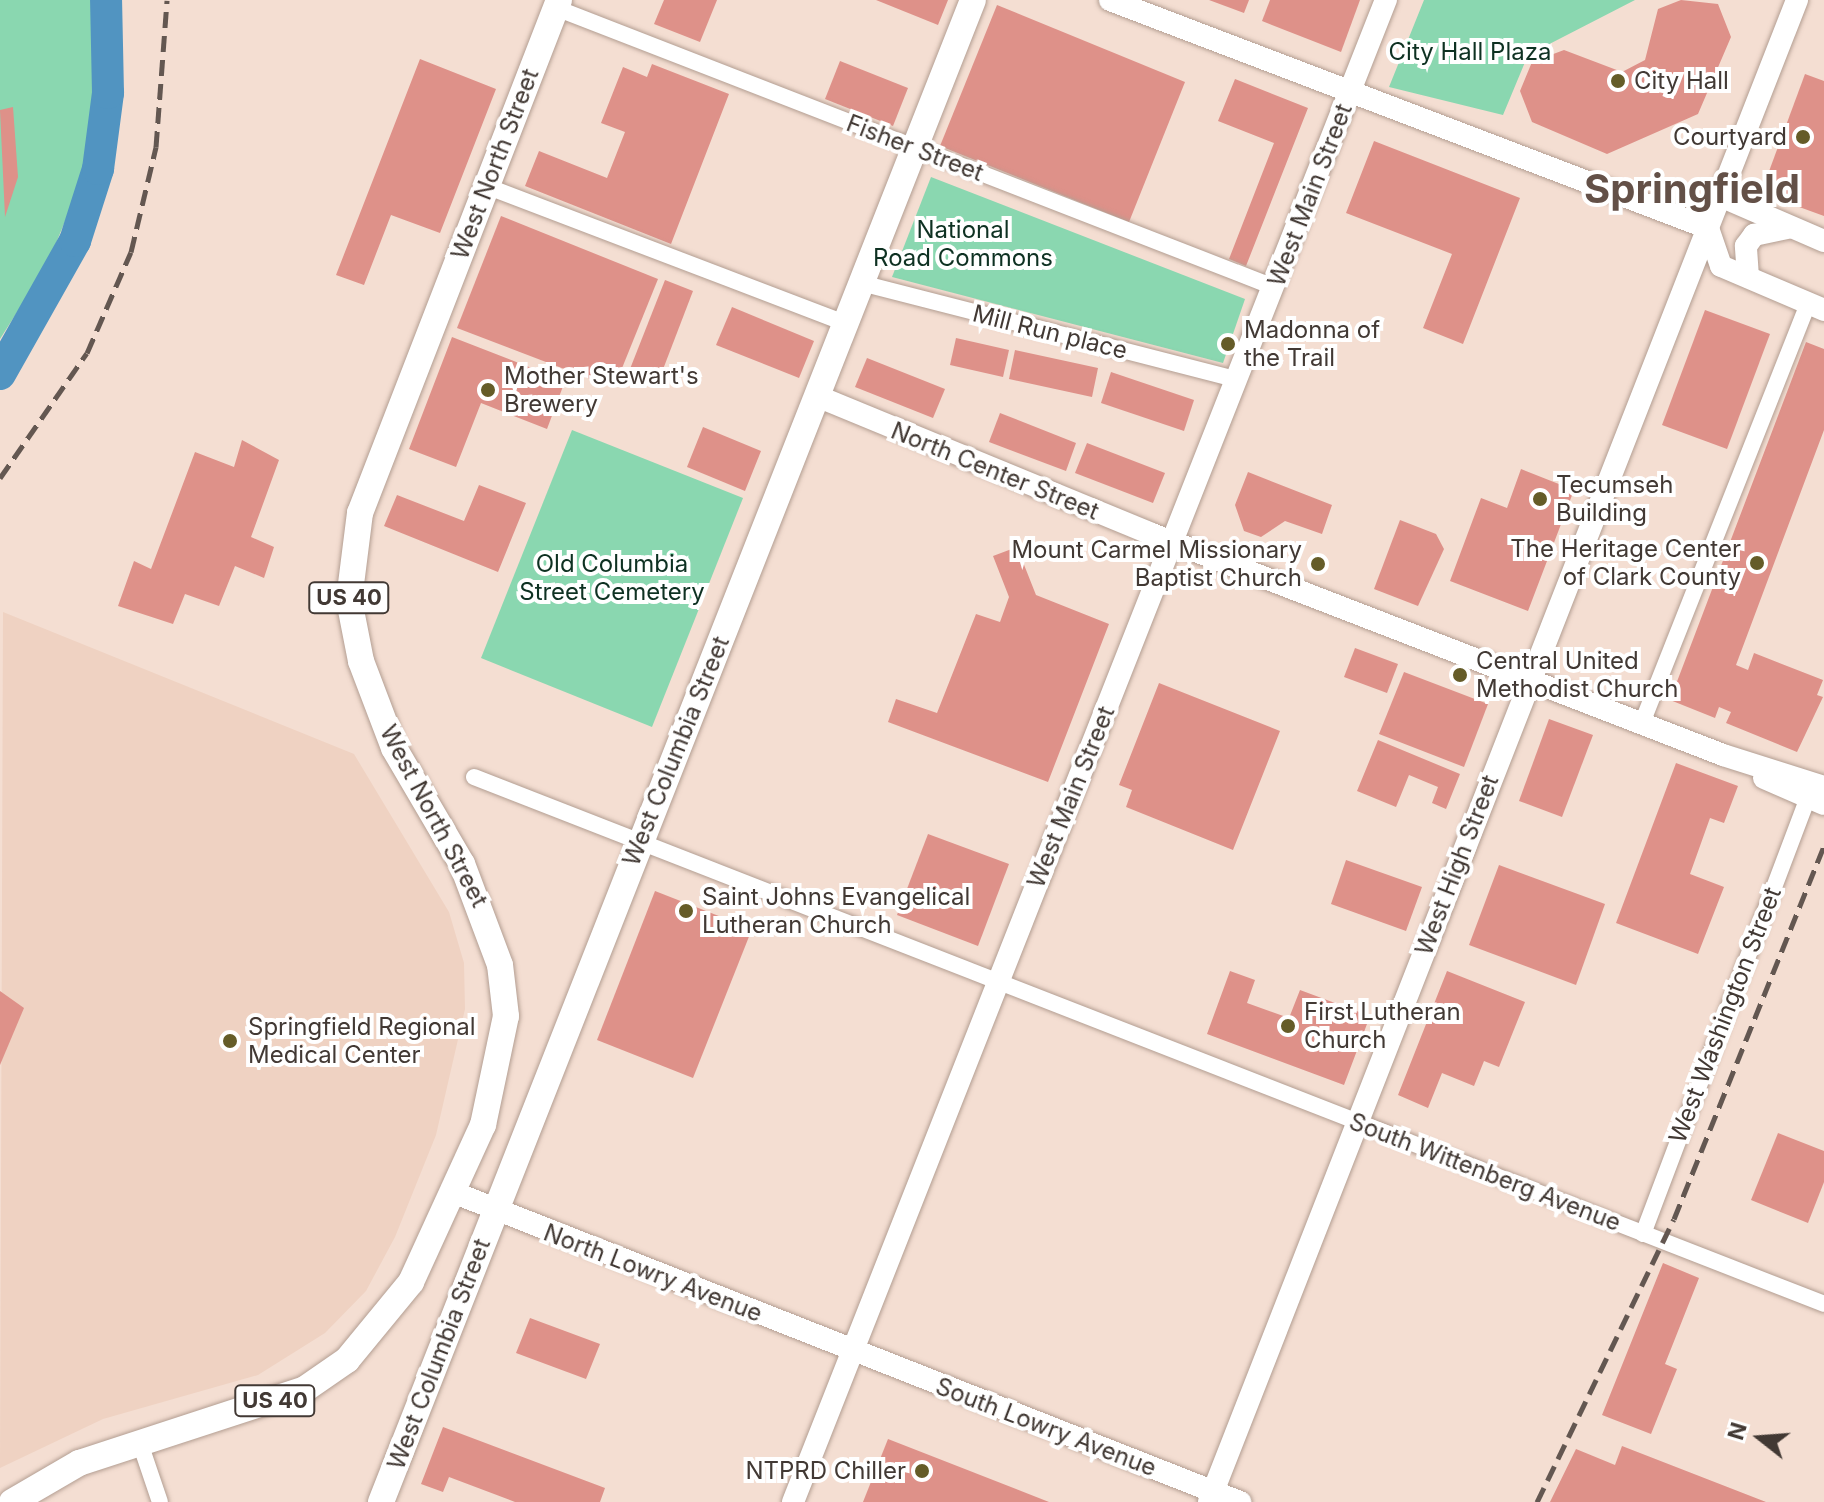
<!DOCTYPE html>
<style>
body{margin:0}
#map{position:relative;width:1824px;height:1502px;overflow:hidden;background:#f4ded2;font-family:Inter,sans-serif}
div>[style]{position:absolute}
[style*='--x']{left:calc(var(--x)*1px);top:calc(var(--y)*1px);width:calc(var(--w)*1px);rotate:calc(var(--a)*1deg)}
.built>*{inset:0;background:#efd2c2}
.green>*{inset:0;background:#8ad7b0}
.river>*{height:32px;margin:-16px;padding:0 16px;transform-origin:16px;border-radius:16px;background:#5194c1}
.building>*{inset:0;background:#de9189}
.roads{filter:drop-shadow(0 0 2px #b39e92) drop-shadow(0 0 2px #b39e92)}
.street>*{height:16px;margin:-8px;padding:0 8px;transform-origin:8px;border-radius:8px;background:#fff}
.secondary>*{height:22px;margin:-11px;padding:0 11px;transform-origin:11px;border-radius:11px;background:#fff}
.primary>*{height:26px;margin:-13px;padding:0 13px;transform-origin:13px;border-radius:13px;background:#fff}
.rail>*{height:5px;margin-top:-2.5px;transform-origin:0;background:repeating-linear-gradient(90deg,#635751 0 16px,transparent 0 24px)}
.dots>*{width:22px;height:22px;translate:-50% -50%;box-sizing:border-box;border:4px solid #fff;border-radius:50%}
span{translate:-50% -50%;white-space:nowrap;text-align:center;line-height:1.15;-webkit-text-stroke:8px #fff;paint-order:stroke}
.shield-label span{padding:2px 6px;background:#fff;border:2px solid;border-radius:6px;-webkit-text-stroke-width:0}
.shield-label{font-size:22px;color:#423934;font-weight:700}
.park-label{font-size:24px;color:#0e3122}
.poi-label{font-size:24px;color:#423934}
.left{translate:0 -50%;text-align:left}
.right{translate:-100% -50%;text-align:right}
.street-label{font-size:24px;color:#423934}
.town-label{font-size:40px;color:#635047;font-weight:700}
.north{position:absolute;left:1720px;top:1398px;width:80px;height:80px;-webkit-text-stroke:6px #fff;paint-order:stroke;rotate:287deg;font-size:22px;font-weight:700;line-height:32px;text-align:center;color:#423934}
.north::after{content:'';display:block;margin:auto;width:28px;height:36px;background:#423934;clip-path:polygon(50% 0,100% 100%,50% 72%,0 100%)}
</style>
<div id="map">
<div class="built">
<i style="clip-path:polygon(3px 612px,354px 754px,449px 912px,464px 963px,465px 1009px,436px 1135px,395px 1237px,366px 1291px,325px 1333px,258px 1375px,103px 1419px,0 1468px)"></i>
</div>
<div class="green">
<i style="clip-path:polygon(0 0,92px 0,92px 107px,82px 180px,47px 265px,0 339px)"></i>
<i style="clip-path:polygon(1424px 0,1635px 0,1528px 55px,1503px 115px,1389px 87px)"></i>
<i style="clip-path:polygon(931px 177px,1245px 299px,1223px 363px,892px 277px)"></i>
<i style="clip-path:polygon(572px 430px,743px 498px,652px 727px,481px 658px)"></i>
</div>
<div class="river">
<i style="--x:0;--y:374;--w:153;--a:-60.6"></i>
<i style="--x:75;--y:241;--w:76;--a:-72.3"></i>
<i style="--x:98;--y:169;--w:77;--a:-82.5"></i>
<i style="--x:108;--y:93;--w:93;--a:-91.2"></i>
</div>
<div class="building">
<i style="clip-path:polygon(664px 0,717px 0,700px 42px,654px 24px)"></i>
<i style="clip-path:polygon(876px 0,948px 0,938px 25px)"></i>
<i style="clip-path:polygon(1209px 0,1249px 0,1244px 13px)"></i>
<i style="clip-path:polygon(1270px 0,1360px 0,1341px 52px,1262px 21px)"></i>
<i style="clip-path:polygon(1681px 0,1718px 4px,1731px 37px,1698px 114px,1607px 154px,1532px 122px,1520px 91px,1532px 62px,1564px 50px,1622px 72px,1645px 60px,1658px 9px)"></i>
<i style="clip-path:polygon(997px 5px,1185px 82px,1129px 222px,940px 146px)"></i>
<i style="clip-path:polygon(420px 59px,496px 89px,440px 233px,391px 215px,364px 285px,336px 275px)"></i>
<i style="clip-path:polygon(840px 61px,908px 88px,893px 126px,825px 99px)"></i>
<i style="clip-path:polygon(652px 64px,729px 94px,671px 244px,525px 186px,539px 151px,607px 178px,625px 132px,601px 123px,623px 67px,647px 77px)"></i>
<i style="clip-path:polygon(1805px 74px,1824px 81px,1824px 216px,1761px 193px)"></i>
<i style="clip-path:polygon(1235px 79px,1308px 108px,1246px 266px,1229px 259px,1274px 143px,1218px 121px)"></i>
<i style="clip-path:polygon(13px 107px,18px 177px,5px 217px,0 110px)"></i>
<i style="clip-path:polygon(1374px 141px,1520px 198px,1463px 344px,1423px 328px,1452px 254px,1346px 213px)"></i>
<i style="clip-path:polygon(501px 216px,658px 279px,614px 388px,457px 328px)"></i>
<i style="clip-path:polygon(665px 280px,693px 291px,657px 385px,628px 374px)"></i>
<i style="clip-path:polygon(732px 307px,814px 341px,799px 378px,716px 345px)"></i>
<i style="clip-path:polygon(1705px 310px,1770px 334px,1727px 449px,1662px 425px)"></i>
<i style="clip-path:polygon(452px 337px,565px 381px,547px 429px,481px 403px,456px 467px,409px 449px)"></i>
<i style="clip-path:polygon(956px 338px,1009px 350px,1003px 377px,950px 365px)"></i>
<i style="clip-path:polygon(1806px 342px,1824px 349px,1824px 430px,1736px 665px,1748px 670px,1754px 653px,1823px 680px,1817px 695px,1823px 697px,1797px 752px,1726px 723px,1731px 712px,1719px 707px,1715px 718px,1670px 700px)"></i>
<i style="clip-path:polygon(1015px 350px,1098px 368px,1092px 397px,1009px 379px)"></i>
<i style="clip-path:polygon(867px 358px,945px 389px,933px 418px,855px 387px)"></i>
<i style="clip-path:polygon(1111px 372px,1194px 400px,1184px 431px,1101px 403px)"></i>
<i style="clip-path:polygon(1000px 413px,1076px 443px,1066px 471px,989px 442px)"></i>
<i style="clip-path:polygon(703px 427px,761px 451px,745px 491px,687px 467px)"></i>
<i style="clip-path:polygon(242px 440px,279px 460px,251px 537px,274px 547px,264px 578px,235px 566px,219px 606px,185px 594px,173px 624px,118px 606px,134px 561px,151px 569px,195px 452px,234px 467px)"></i>
<i style="clip-path:polygon(1087px 443px,1165px 473px,1153px 503px,1075px 473px)"></i>
<i style="clip-path:polygon(1521px 469px,1574px 490px,1528px 611px,1450px 581px,1481px 498px,1507px 508px)"></i>
<i style="clip-path:polygon(1248px 472px,1332px 505px,1322px 534px,1285px 521px,1261px 537px,1244px 531px,1235px 505px)"></i>
<i style="clip-path:polygon(479px 485px,526px 503px,498px 572px,384px 526px,397px 495px,464px 521px)"></i>
<i style="clip-path:polygon(1400px 520px,1436px 534px,1444px 549px,1418px 606px,1374px 589px)"></i>
<i style="clip-path:polygon(1017px 547px,1036px 595px,1109px 624px,1048px 782px,888px 722px,896px 699px,937px 713px,976px 614px,1000px 622px,1009px 597px,993px 556px)"></i>
<i style="clip-path:polygon(1355px 648px,1398px 664px,1387px 693px,1344px 677px)"></i>
<i style="clip-path:polygon(1404px 672px,1488px 704px,1464px 767px,1379px 734px)"></i>
<i style="clip-path:polygon(1159px 683px,1280px 731px,1233px 850px,1126px 807px,1132px 790px,1119px 785px)"></i>
<i style="clip-path:polygon(1549px 719px,1593px 735px,1562px 817px,1519px 801px)"></i>
<i style="clip-path:polygon(1378px 740px,1460px 774px,1446px 809px,1432px 803px,1438px 787px,1409px 775px,1396px 807px,1357px 791px)"></i>
<i style="clip-path:polygon(1676px 763px,1738px 786px,1724px 823px,1710px 818px,1690px 874px,1724px 887px,1698px 954px,1616px 923px)"></i>
<i style="clip-path:polygon(928px 834px,1009px 864px,978px 946px,897px 915px)"></i>
<i style="clip-path:polygon(1346px 860px,1422px 887px,1406px 931px,1331px 904px)"></i>
<i style="clip-path:polygon(1499px 865px,1605px 904px,1576px 985px,1469px 945px)"></i>
<i style="clip-path:polygon(655px 891px,752px 929px,693px 1078px,597px 1040px)"></i>
<i style="clip-path:polygon(1230px 971px,1255px 980px,1247px 1003px,1289px 1018px,1300px 990px,1370px 1016px,1344px 1085px,1207px 1034px)"></i>
<i style="clip-path:polygon(1447px 971px,1525px 1002px,1499px 1067px,1484px 1061px,1474px 1086px,1442px 1073px,1428px 1108px,1398px 1095px)"></i>
<i style="clip-path:polygon(0 991px,24px 1008px,0 1065px)"></i>
<i style="clip-path:polygon(1778px 1133px,1824px 1151px,1824px 1182px,1808px 1223px,1751px 1200px)"></i>
<i style="clip-path:polygon(1663px 1263px,1699px 1278px,1665px 1364px,1677px 1369px,1651px 1434px,1602px 1415px)"></i>
<i style="clip-path:polygon(530px 1318px,600px 1344px,586px 1379px,516px 1353px)"></i>
<i style="clip-path:polygon(443px 1427px,605px 1488px,600px 1502px,515px 1502px,449px 1477px,443px 1492px,421px 1484px)"></i>
<i style="clip-path:polygon(888px 1439px,1049px 1502px,863px 1502px)"></i>
<i style="clip-path:polygon(1622px 1446px,1766px 1502px,1550px 1502px,1576px 1449px,1615px 1465px)"></i>
</div>
<div class="roads">
<div class="street">
<i style="--x:556;--y:8;--w:770;--a:21.24"></i>
<i style="--x:486;--y:186;--w:384;--a:20.9"></i>
<i style="--x:861;--y:283;--w:389;--a:14.4"></i>
<i style="--x:1642;--y:723;--w:451;--a:-68.4"></i>
<i style="--x:474;--y:777;--w:1449;--a:21.32"></i>
<i style="--x:1643;--y:1234;--w:467;--a:-69.3"></i>
<i style="--x:141;--y:1446;--w:59;--a:71.3"></i>
</div>
<div class="secondary">
<i style="--x:1110;--y:0;--w:640;--a:20.87"></i>
<i style="--x:1720;--y:196;--w:113;--a:23.4"></i>
<i style="--x:1708;--y:228;--w:40;--a:71.1"></i>
<i style="--x:1721;--y:266;--w:112;--a:23.1"></i>
<i style="--x:1748;--y:277;--w:31;--a:-94"></i>
<i style="--x:1746;--y:246;--w:14;--a:-54"></i>
<i style="--x:1754;--y:235;--w:35;--a:-12"></i>
<i style="--x:817;--y:396;--w:359;--a:22.4"></i>
<i style="--x:1149;--y:533;--w:615;--a:21.14"></i>
<i style="--x:1723;--y:755;--w:106;--a:17.6"></i>
<i style="--x:1764;--y:778;--w:65;--a:23.4"></i>
<i style="--x:455;--y:1193;--w:844;--a:21.49"></i>
<i style="--x:793;--y:1502;--w:1615;--a:-68.46"></i>
<i style="--x:1209;--y:1502;--w:1613;--a:-68.62"></i>
</div>
<div class="primary">
<i style="--x:12;--y:1502;--w:78;--a:-30.2"></i>
<i style="--x:79;--y:1463;--w:238;--a:-18.1"></i>
<i style="--x:305;--y:1389;--w:51;--a:-34.6"></i>
<i style="--x:347;--y:1360;--w:101;--a:-50.6"></i>
<i style="--x:411;--y:1282;--w:173;--a:-65.4"></i>
<i style="--x:483;--y:1125;--w:111;--a:-78.1"></i>
<i style="--x:506;--y:1016;--w:51;--a:-96.7"></i>
<i style="--x:500;--y:965;--w:108;--a:-110.6"></i>
<i style="--x:462;--y:864;--w:134;--a:-120.4"></i>
<i style="--x:394;--y:748;--w:93;--a:-110.8"></i>
<i style="--x:361;--y:661;--w:62;--a:-101.1"></i>
<i style="--x:349;--y:600;--w:88;--a:-82.8"></i>
<i style="--x:360;--y:513;--w:550;--a:-68.8"></i>
<i style="--x:381;--y:1502;--w:1614;--a:-68.49"></i>
</div>
</div>
<div class="rail">
<i style="--x:0;--y:478;--w:152;--a:-55.2"></i>
<i style="--x:87;--y:353;--w:110;--a:-66.5"></i>
<i style="--x:131;--y:252;--w:108;--a:-76.6"></i>
<i style="--x:156;--y:147;--w:147;--a:-85.7"></i>
<i style="--x:1537;--y:1502;--w:314;--a:-64.2"></i>
<i style="--x:1674;--y:1219;--w:403;--a:-68.1"></i>
</div>
<div class="dots">
<i style="left:1618px;top:81px;background:#655c28"></i>
<i style="left:1803px;top:137px;background:#655c28"></i>
<i style="left:1228px;top:344px;background:#655c28"></i>
<i style="left:488px;top:390px;background:#655c28"></i>
<i style="left:1540px;top:499px;background:#655c28"></i>
<i style="left:1757px;top:563px;background:#655c28"></i>
<i style="left:1318px;top:564px;background:#655c28"></i>
<i style="left:1460px;top:675px;background:#655c28"></i>
<i style="left:686px;top:911px;background:#655c28"></i>
<i style="left:1288px;top:1026px;background:#655c28"></i>
<i style="left:230px;top:1041px;background:#655c28"></i>
<i style="left:922px;top:1471px;background:#655c28"></i>
</div>
<div class="shield-label">
<span style="left:349px;top:598px">US 40</span>
<span style="left:275px;top:1401px">US 40</span>
</div>
<div class="park-label">
<span style="left:1470px;top:52px">City Hall Plaza</span>
<span style="left:963px;top:244px">National<br>Road Commons</span>
<span style="left:612px;top:578px">Old Columbia<br>Street Cemetery</span>
</div>
<div class="poi-label">
<span class="left" style="left:1634px;top:81px">City Hall</span>
<span class="right" style="left:1787px;top:137px">Courtyard</span>
<span class="left" style="left:1244px;top:344px">Madonna of<br>the Trail</span>
<span class="left" style="left:504px;top:390px">Mother Stewart's<br>Brewery</span>
<span class="left" style="left:1556px;top:499px">Tecumseh<br>Building</span>
<span class="right" style="left:1741px;top:563px">The Heritage Center<br>of Clark County</span>
<span class="right" style="left:1302px;top:564px">Mount Carmel Missionary<br>Baptist Church</span>
<span class="left" style="left:1476px;top:675px">Central United<br>Methodist Church</span>
<span class="left" style="left:702px;top:911px">Saint Johns Evangelical<br>Lutheran Church</span>
<span class="left" style="left:1304px;top:1026px">First Lutheran<br>Church</span>
<span class="left" style="left:248px;top:1041px">Springfield Regional<br>Medical Center</span>
<span class="right" style="left:906px;top:1471px">NTPRD Chiller</span>
</div>
<div class="street-label">
<span style="left:915px;top:148px;rotate:21deg">Fisher Street</span>
<span style="left:495px;top:164px;rotate:-69deg">West North Street</span>
<span style="left:1310px;top:195px;rotate:-69deg">West Main Street</span>
<span style="left:1050px;top:332px;rotate:14deg">Mill Run place</span>
<span style="left:995px;top:471px;rotate:22deg">North Center Street</span>
<span style="left:676px;top:751px;rotate:-68deg">West Columbia Street</span>
<span style="left:1071px;top:797px;rotate:-68deg">West Main Street</span>
<span style="left:434px;top:816px;rotate:62deg">West North Street</span>
<span style="left:1457px;top:865px;rotate:-69deg">West High Street</span>
<span style="left:1725px;top:1015px;rotate:-69deg">West Washington Street</span>
<span style="left:1485px;top:1172px;rotate:21deg">South Wittenberg Avenue</span>
<span style="left:653px;top:1273px;rotate:21deg">North Lowry Avenue</span>
<span style="left:439px;top:1354px;rotate:-69deg">West Columbia Street</span>
<span style="left:1046px;top:1427px;rotate:21deg">South Lowry Avenue</span>
</div>
<div class="town-label">
<span style="left:1692px;top:189px">Springfield</span>
</div>
<div class="north">N</div>
</div>
